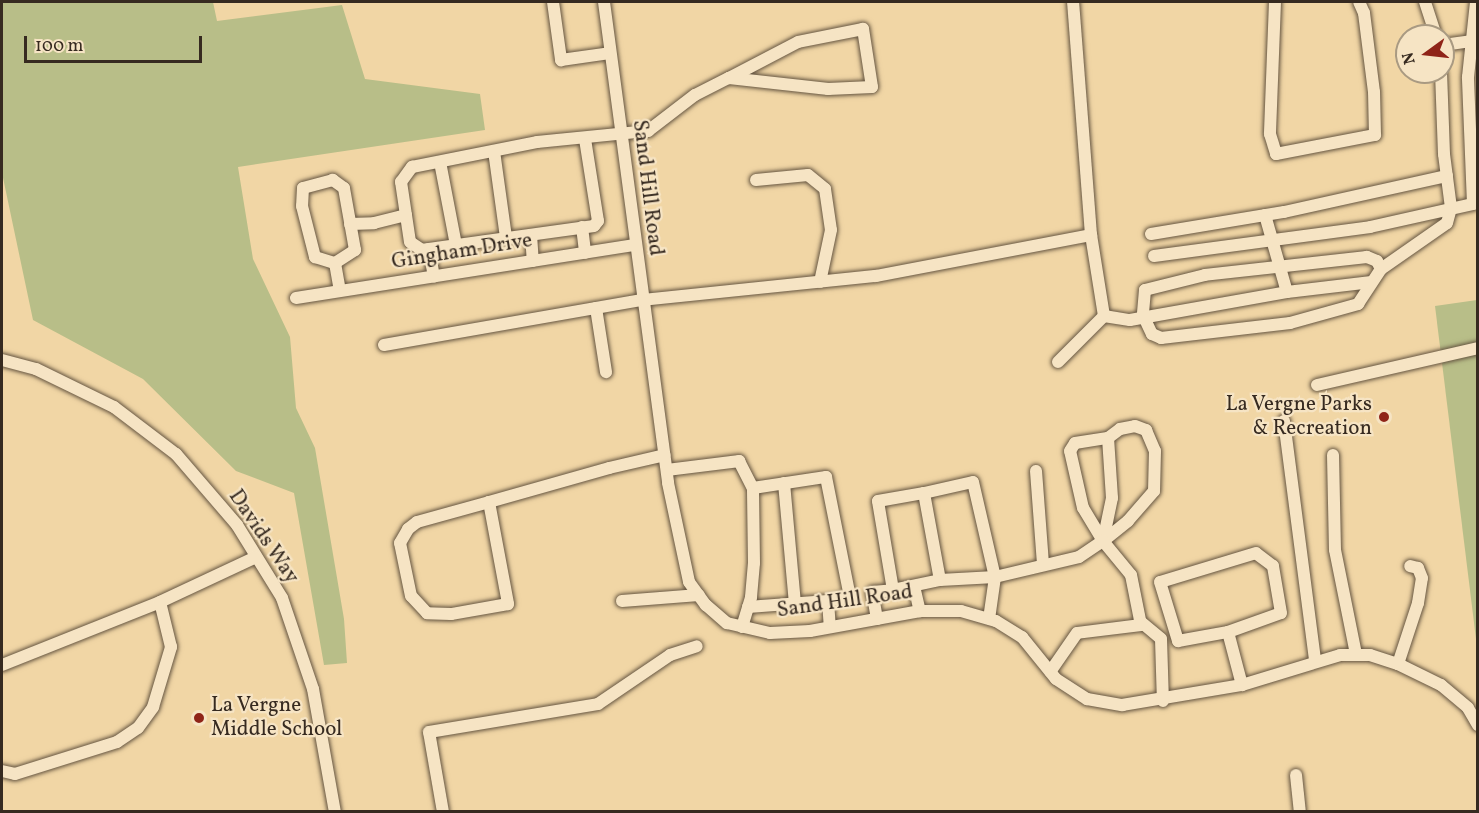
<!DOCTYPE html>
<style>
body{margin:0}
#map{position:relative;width:1479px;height:813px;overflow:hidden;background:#f1d6a5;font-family:Vollkorn,serif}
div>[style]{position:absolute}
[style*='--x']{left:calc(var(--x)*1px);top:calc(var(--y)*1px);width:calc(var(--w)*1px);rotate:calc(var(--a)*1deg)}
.green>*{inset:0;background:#b8be88}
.roads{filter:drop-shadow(0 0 2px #655541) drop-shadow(0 0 2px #655541)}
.minor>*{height:12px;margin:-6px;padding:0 6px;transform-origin:6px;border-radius:6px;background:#f6e4c4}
.dots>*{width:16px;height:16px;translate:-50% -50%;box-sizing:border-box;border:3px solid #f6e4c4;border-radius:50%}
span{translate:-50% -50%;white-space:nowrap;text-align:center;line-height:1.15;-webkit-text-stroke:4.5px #f6e4c4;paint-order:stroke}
.street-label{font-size:21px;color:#362a20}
.poi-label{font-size:21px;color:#362a20}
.right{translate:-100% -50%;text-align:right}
.left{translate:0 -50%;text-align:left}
.frame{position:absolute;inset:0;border:3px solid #362a20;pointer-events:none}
.north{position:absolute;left:1395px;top:24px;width:60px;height:60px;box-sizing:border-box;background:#f6e4c4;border:2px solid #a99a82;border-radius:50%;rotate:255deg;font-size:16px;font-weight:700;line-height:24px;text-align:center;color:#362a20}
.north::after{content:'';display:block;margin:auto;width:21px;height:27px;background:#8f2418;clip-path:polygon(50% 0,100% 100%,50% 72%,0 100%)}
.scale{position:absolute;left:24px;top:36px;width:178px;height:27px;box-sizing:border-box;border:3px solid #362a20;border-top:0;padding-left:8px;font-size:18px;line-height:21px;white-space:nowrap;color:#362a20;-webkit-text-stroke:4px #f6e4c4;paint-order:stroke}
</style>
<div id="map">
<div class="green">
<i style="clip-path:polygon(2px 2px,213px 2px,217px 21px,342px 5px,365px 79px,480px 94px,485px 130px,238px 167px,253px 259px,290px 337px,296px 408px,315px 448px,344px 619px,347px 663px,324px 665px,294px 493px,236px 471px,143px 379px,33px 320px,2px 173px)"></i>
<i style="clip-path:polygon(1477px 300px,1477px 647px,1435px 306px)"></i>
</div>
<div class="roads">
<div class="minor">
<i style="--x:553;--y:2;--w:59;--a:82.1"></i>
<i style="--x:561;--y:60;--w:49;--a:-8.1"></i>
<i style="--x:604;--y:2;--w:485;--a:82.4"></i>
<i style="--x:668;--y:483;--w:101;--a:78"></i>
<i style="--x:689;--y:582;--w:29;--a:54"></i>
<i style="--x:706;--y:605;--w:28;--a:41"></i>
<i style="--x:727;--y:623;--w:44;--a:13.1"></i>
<i style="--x:770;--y:633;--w:40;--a:-2.9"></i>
<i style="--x:810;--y:631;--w:112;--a:-10.3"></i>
<i style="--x:920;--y:611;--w:41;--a:0"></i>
<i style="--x:961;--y:611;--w:36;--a:16"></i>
<i style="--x:996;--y:621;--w:31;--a:32"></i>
<i style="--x:1022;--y:637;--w:54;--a:51"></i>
<i style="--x:1056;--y:679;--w:37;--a:33"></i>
<i style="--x:1087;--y:699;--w:36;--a:10"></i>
<i style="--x:1122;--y:705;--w:122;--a:-9.5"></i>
<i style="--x:1242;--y:685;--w:102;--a:-17"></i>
<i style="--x:1340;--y:655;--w:30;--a:0"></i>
<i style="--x:1370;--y:655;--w:29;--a:18"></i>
<i style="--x:1398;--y:664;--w:48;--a:26"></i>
<i style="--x:1441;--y:685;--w:35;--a:40"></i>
<i style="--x:1468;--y:708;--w:20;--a:60"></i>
<i style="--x:1275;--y:2;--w:132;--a:92.2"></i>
<i style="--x:1270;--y:134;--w:21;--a:73"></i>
<i style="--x:1276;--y:154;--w:101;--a:-10.9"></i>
<i style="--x:1375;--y:135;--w:43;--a:-91.3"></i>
<i style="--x:1374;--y:92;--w:80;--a:-97.2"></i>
<i style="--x:1364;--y:13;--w:12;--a:-114"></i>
<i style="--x:1425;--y:2;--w:36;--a:72"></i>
<i style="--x:1443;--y:45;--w:30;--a:-8"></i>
<i style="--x:585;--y:139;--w:83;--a:81"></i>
<i style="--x:598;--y:221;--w:6;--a:129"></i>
<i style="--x:594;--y:226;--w:174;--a:172.1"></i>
<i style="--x:422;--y:250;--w:14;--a:-146"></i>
<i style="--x:410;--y:242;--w:61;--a:-98.5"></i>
<i style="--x:401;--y:182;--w:19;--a:-54"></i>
<i style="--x:412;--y:167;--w:127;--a:-11.3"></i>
<i style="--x:537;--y:142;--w:112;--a:-5.7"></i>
<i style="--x:648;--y:131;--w:59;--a:-37.5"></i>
<i style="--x:695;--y:95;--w:38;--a:-27"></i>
<i style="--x:729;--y:78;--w:100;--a:6.3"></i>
<i style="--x:828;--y:89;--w:44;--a:-2.6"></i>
<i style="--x:872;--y:87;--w:59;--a:-98.8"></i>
<i style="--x:863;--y:29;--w:66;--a:168.7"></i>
<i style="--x:798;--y:42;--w:78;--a:152.4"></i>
<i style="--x:494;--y:151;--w:88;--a:82.1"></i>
<i style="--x:440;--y:162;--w:85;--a:79.1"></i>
<i style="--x:756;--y:180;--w:52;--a:-5.5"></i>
<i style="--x:808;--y:175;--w:22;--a:39"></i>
<i style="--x:825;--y:189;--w:41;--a:81.7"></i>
<i style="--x:831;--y:230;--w:53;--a:101.9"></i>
<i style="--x:1265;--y:215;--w:80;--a:74.1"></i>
<i style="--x:350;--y:224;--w:24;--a:-2"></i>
<i style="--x:374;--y:223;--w:33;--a:-14"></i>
<i style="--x:582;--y:227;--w:26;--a:83"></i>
<i style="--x:1151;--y:234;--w:135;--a:-9.4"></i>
<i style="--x:1284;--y:212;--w:167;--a:-12.5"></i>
<i style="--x:531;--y:235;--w:26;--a:86"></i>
<i style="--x:429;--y:249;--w:28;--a:80"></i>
<i style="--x:1154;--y:256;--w:218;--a:-7.6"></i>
<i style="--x:1370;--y:227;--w:106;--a:-12.6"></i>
<i style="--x:1473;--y:204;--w:127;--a:-92.3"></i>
<i style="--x:1468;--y:77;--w:75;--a:-83.9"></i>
<i style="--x:335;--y:263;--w:24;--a:-33"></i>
<i style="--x:355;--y:250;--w:63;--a:-100.1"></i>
<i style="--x:344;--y:188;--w:14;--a:-144"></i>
<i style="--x:333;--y:180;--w:31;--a:165"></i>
<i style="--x:303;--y:188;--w:18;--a:93"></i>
<i style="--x:302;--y:206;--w:53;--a:75.7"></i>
<i style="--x:315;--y:257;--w:21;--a:17"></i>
<i style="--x:335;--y:263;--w:28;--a:80"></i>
<i style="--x:1381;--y:269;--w:9;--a:-117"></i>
<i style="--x:1377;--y:261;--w:11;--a:-158"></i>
<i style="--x:1367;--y:257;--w:163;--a:173.7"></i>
<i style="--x:1205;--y:275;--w:62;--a:166"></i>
<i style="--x:1145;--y:290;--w:25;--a:95"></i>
<i style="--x:1143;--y:315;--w:21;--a:65"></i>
<i style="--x:1152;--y:334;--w:10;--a:24"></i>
<i style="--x:1161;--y:338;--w:130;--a:-6.6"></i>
<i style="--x:1290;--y:323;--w:71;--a:-15.6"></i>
<i style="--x:1358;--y:304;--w:42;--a:-56.7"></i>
<i style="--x:1381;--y:269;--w:80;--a:-34.9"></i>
<i style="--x:1447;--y:223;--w:16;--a:-75"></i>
<i style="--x:1451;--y:208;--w:54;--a:-97.4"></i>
<i style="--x:1444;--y:154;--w:82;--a:-92.1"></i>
<i style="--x:296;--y:298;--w:343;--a:-8.9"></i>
<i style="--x:596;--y:308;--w:65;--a:81.1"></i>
<i style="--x:1104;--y:316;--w:26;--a:9"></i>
<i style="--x:1130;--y:320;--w:159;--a:-10.1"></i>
<i style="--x:1287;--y:292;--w:85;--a:-6.8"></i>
<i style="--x:384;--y:345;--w:262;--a:-9.9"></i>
<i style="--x:642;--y:300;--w:235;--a:-5.9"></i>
<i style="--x:876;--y:276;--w:219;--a:-10.8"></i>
<i style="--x:1091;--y:235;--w:234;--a:-94.4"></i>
<i style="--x:2;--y:360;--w:35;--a:15"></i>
<i style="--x:36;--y:369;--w:87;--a:26"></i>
<i style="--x:114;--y:407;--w:78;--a:37.2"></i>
<i style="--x:176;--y:454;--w:94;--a:49.3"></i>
<i style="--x:237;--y:525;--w:86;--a:58.3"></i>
<i style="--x:282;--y:598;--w:96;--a:71.2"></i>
<i style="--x:313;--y:689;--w:125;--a:79.9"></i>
<i style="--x:1058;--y:362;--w:65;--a:-45"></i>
<i style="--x:1104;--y:316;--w:82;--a:-99.1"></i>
<i style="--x:1317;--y:385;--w:165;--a:-12.9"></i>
<i style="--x:1284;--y:421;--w:242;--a:82.6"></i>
<i style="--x:1135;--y:426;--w:12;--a:20"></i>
<i style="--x:1146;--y:430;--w:23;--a:67"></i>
<i style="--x:1155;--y:451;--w:40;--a:91.4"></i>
<i style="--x:1154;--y:491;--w:40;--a:131"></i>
<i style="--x:1128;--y:521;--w:32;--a:141"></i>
<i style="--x:1103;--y:541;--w:44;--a:-78.2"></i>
<i style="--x:1112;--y:498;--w:60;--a:-93.8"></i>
<i style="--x:1108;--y:438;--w:15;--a:-37"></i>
<i style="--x:1120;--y:429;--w:15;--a:-11"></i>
<i style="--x:1333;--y:455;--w:95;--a:88.8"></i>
<i style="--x:1335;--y:550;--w:106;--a:78.6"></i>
<i style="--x:667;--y:470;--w:73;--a:-7.1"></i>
<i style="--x:739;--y:461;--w:30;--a:63"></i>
<i style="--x:753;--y:488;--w:74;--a:-8.6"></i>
<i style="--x:826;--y:477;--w:122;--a:78.7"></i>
<i style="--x:850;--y:597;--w:22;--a:170"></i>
<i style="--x:828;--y:601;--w:26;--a:86"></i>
<i style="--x:1036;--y:471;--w:94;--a:85.7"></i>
<i style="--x:784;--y:483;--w:121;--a:84.8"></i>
<i style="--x:924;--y:493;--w:50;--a:-12.7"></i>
<i style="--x:973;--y:482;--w:98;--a:77"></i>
<i style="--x:995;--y:577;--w:42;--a:98.1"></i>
<i style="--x:489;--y:502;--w:104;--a:79.4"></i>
<i style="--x:508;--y:604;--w:58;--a:170"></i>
<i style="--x:451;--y:614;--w:24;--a:-178"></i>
<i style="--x:427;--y:613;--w:23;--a:-133"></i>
<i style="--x:411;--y:596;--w:54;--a:-101.7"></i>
<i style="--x:400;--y:543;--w:16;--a:-60"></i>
<i style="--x:408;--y:529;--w:11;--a:-38"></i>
<i style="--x:417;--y:522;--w:75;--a:-15.5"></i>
<i style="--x:489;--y:502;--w:125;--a:-15.8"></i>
<i style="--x:609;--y:468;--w:57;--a:-13.1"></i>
<i style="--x:1103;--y:541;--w:39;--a:-121"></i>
<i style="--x:1083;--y:508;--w:58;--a:-102.8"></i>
<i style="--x:1070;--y:451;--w:9;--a:-58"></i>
<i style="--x:1075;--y:443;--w:33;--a:-9"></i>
<i style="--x:940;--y:580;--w:55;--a:-3.1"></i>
<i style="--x:995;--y:577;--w:86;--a:-13.4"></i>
<i style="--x:1079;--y:557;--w:29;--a:-34"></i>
<i style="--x:1103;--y:541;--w:44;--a:50.5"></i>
<i style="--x:1131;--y:575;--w:51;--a:78.7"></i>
<i style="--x:1141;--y:625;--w:64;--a:172.9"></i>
<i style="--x:1077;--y:633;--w:47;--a:124.7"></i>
<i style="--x:914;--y:586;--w:26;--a:77"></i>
<i style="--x:622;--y:601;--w:77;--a:-4.5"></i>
<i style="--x:748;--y:607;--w:80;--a:-4.3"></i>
<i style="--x:877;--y:619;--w:27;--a:-100"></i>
<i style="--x:872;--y:592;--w:21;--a:-5"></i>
<i style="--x:893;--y:590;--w:90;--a:-99.6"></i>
<i style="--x:878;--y:501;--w:47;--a:-9.9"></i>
<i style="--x:924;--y:493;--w:88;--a:79.6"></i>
<i style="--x:940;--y:580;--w:48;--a:168"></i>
<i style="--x:1141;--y:622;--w:26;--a:40"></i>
<i style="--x:1161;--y:639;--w:62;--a:88.2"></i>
<i style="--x:742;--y:627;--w:31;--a:-73"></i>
<i style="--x:751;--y:597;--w:34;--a:-85"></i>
<i style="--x:754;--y:563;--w:75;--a:-90.8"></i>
<i style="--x:1228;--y:632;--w:56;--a:-19.7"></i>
<i style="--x:1281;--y:613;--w:48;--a:-99.7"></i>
<i style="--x:1273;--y:566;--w:21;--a:-143"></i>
<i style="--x:1256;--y:553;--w:100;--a:163.2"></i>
<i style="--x:1160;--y:582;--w:62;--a:73"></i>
<i style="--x:1178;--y:641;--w:51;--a:-10.2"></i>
<i style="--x:1228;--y:632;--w:55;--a:75.2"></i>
<i style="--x:1398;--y:664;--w:64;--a:-71.8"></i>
<i style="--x:1418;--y:603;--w:25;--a:-81"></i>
<i style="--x:1422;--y:578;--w:11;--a:-112"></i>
<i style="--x:1418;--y:568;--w:8;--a:-166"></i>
<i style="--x:2;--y:665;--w:170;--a:-21.7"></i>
<i style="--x:160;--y:602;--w:106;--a:-25.1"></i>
<i style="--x:2;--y:771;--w:13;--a:13"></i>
<i style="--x:15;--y:774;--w:107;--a:-17.4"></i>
<i style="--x:117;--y:742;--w:25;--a:-34"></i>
<i style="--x:138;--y:728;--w:26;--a:-54"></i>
<i style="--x:153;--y:707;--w:63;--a:-73.3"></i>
<i style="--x:171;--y:647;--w:46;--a:-103.7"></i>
<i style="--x:1296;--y:775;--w:37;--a:84"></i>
<i style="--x:443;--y:812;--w:81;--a:-99.9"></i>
<i style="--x:429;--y:732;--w:171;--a:-9.4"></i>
<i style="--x:598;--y:704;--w:87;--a:-34.2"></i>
<i style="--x:670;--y:655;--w:28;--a:-18"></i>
</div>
</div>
<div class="dots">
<i style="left:1384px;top:417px;background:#8f2418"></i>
<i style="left:199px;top:718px;background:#8f2418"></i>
</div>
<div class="street-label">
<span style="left:647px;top:188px;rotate:83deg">Sand Hill Road</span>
<span style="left:462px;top:252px;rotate:-9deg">Gingham Drive</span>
<span style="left:263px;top:537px;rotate:56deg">Davids Way</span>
<span style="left:845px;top:602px;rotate:-8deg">Sand Hill Road</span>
</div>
<div class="poi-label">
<span class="right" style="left:1372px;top:417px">La Vergne Parks<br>&amp; Recreation</span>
<span class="left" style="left:211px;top:718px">La Vergne<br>Middle School</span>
</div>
<div class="frame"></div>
<div class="north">N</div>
<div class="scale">100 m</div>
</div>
